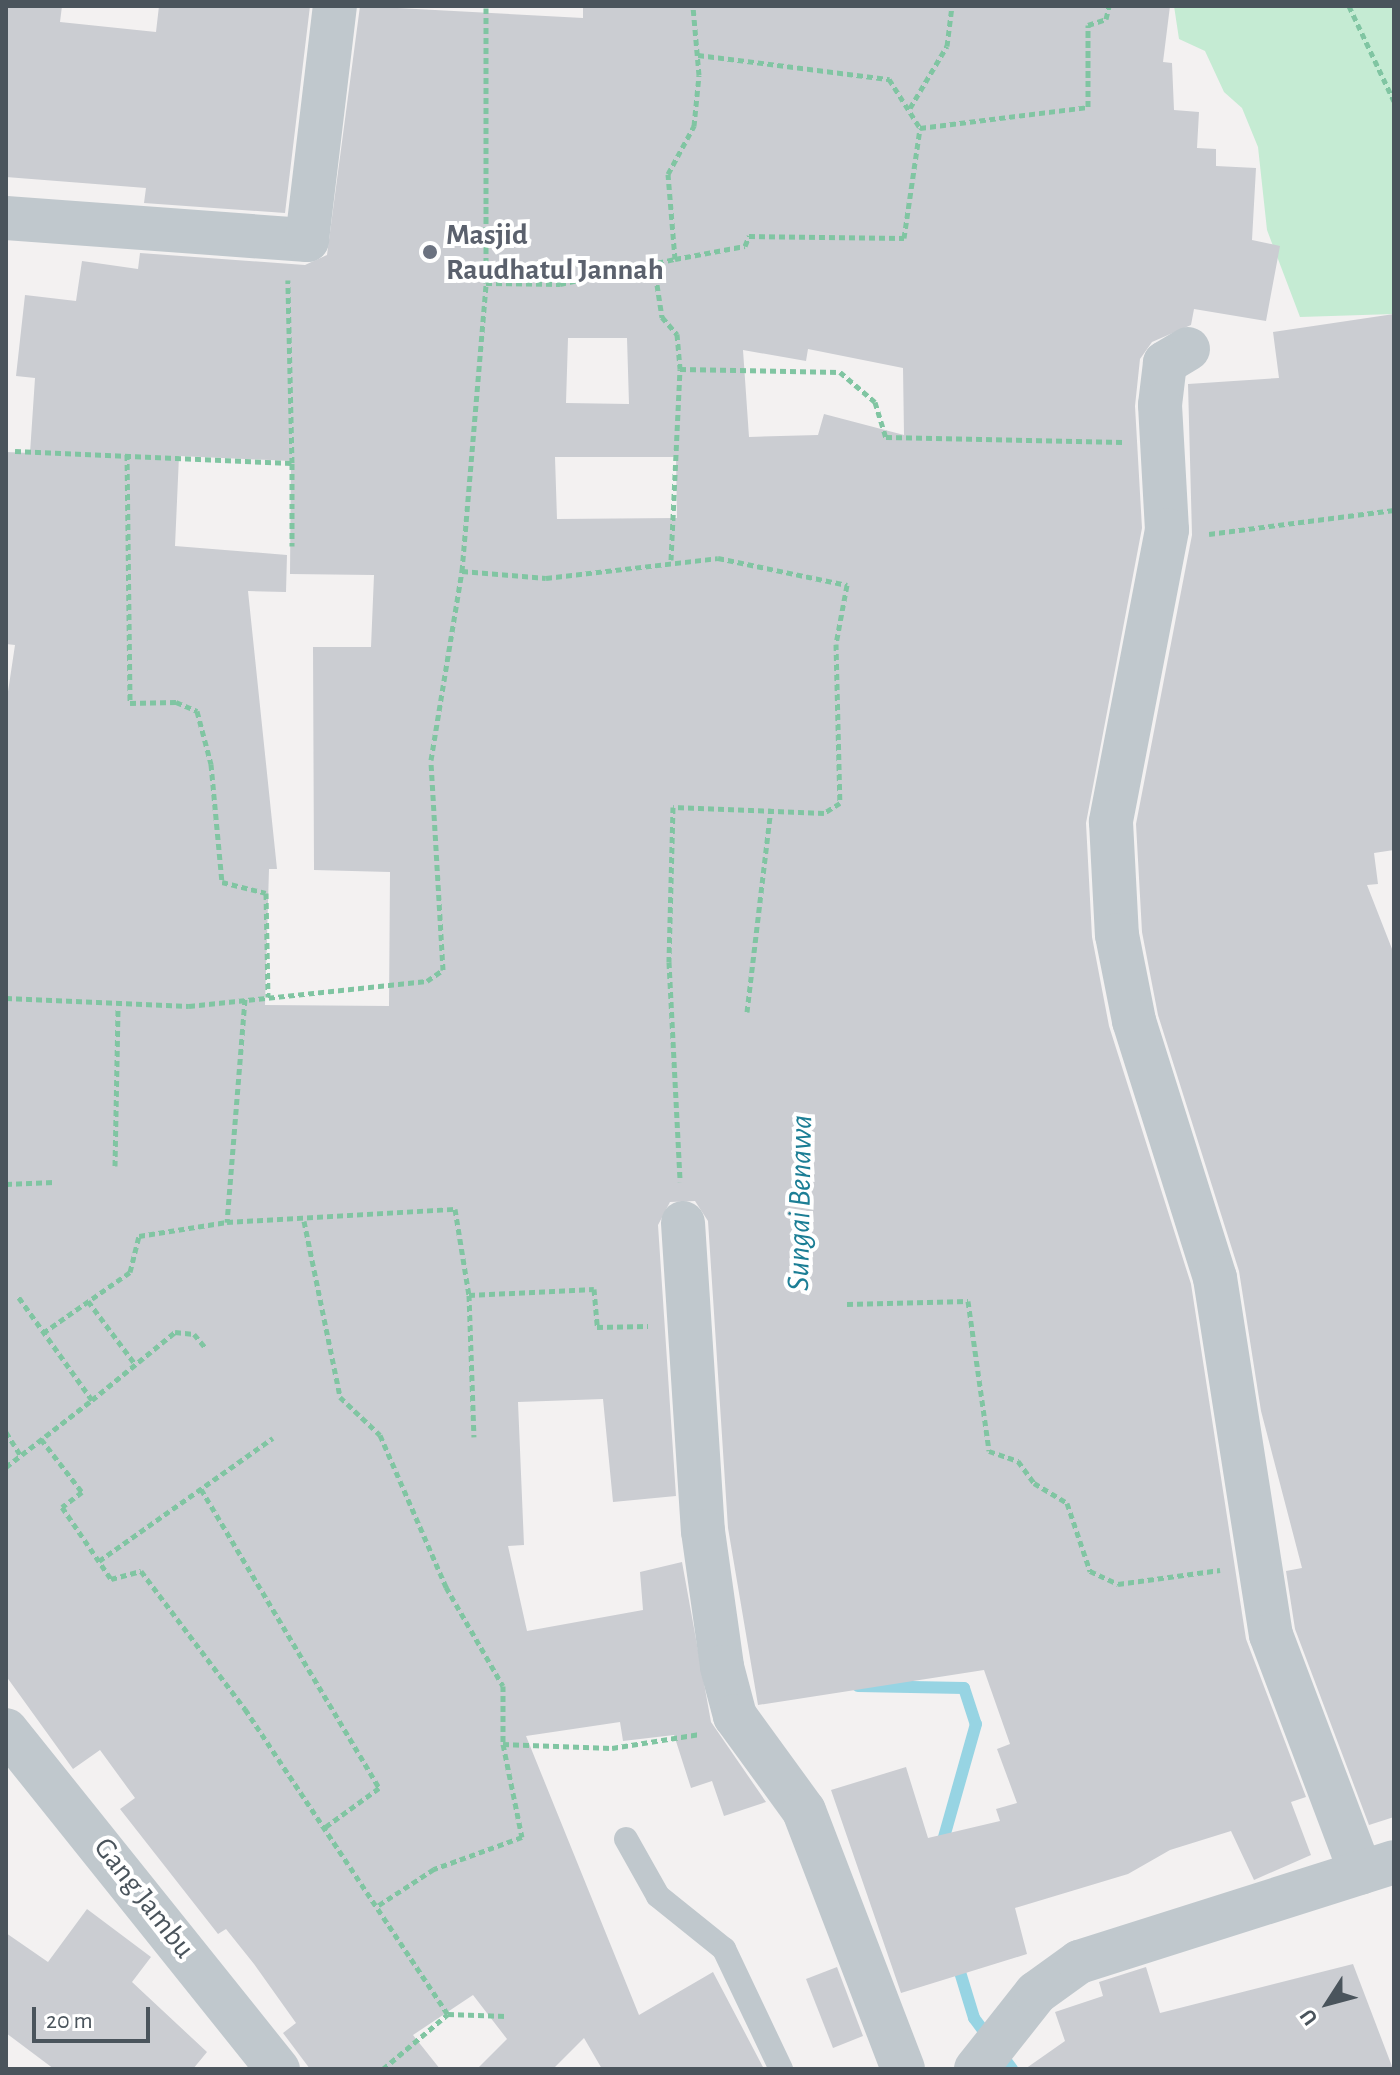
<!DOCTYPE html>
<style>
body{margin:0}
#map{position:relative;width:1400px;height:2075px;overflow:hidden;background:#f3f1f1;font-family:"Alegreya Sans",sans-serif}
div>[style]{position:absolute}
[style*='--x']{left:calc(var(--x)*1px);top:calc(var(--y)*1px);width:calc(var(--w)*1px);rotate:calc(var(--a)*1deg)}
.green>*{inset:0;background:#c5ebd3}
.stream>*{height:12px;margin:-6px;padding:0 6px;transform-origin:6px;border-radius:6px;background:#97d4e3}
.building>*{inset:0;background:#cbcdd2}
.path>*{height:5px;margin-top:-2.5px;transform-origin:0;background:repeating-linear-gradient(90deg,#80c5a2 0 6px,transparent 0 10px)}
.service>*{height:24px;margin:-12px;padding:0 12px;transform-origin:12px;border-radius:12px;background:#c0c8cd}
.minor>*{height:44px;margin:-22px;padding:0 22px;transform-origin:22px;border-radius:22px;background:#c0c8cd}
.tertiary>*{height:44px;margin:-22px;padding:0 22px;transform-origin:22px;border-radius:22px;background:#c0c8cd}
.dots>*{width:22px;height:22px;translate:-50% -50%;box-sizing:border-box;border:4px solid #fff;border-radius:50%}
span{translate:-50% -50%;white-space:nowrap;text-align:center;line-height:1.15;-webkit-text-stroke:8px #fff;paint-order:stroke}
.worship-label{font-size:30px;color:#5b616d;font-weight:700}
.left{translate:0 -50%;text-align:left}
.street-label{font-size:30px;color:#4a545c}
.water-label{font-size:32px;color:#1c7e95;font-style:italic}
.frame{position:absolute;inset:0;border:8px solid #4a545c;pointer-events:none}
.north{position:absolute;left:1288px;top:1963px;width:80px;height:80px;-webkit-text-stroke:6px #fff;paint-order:stroke;rotate:234deg;font-size:22px;font-weight:700;line-height:32px;text-align:center;color:#4a545c}
.north::after{content:'';display:block;margin:auto;width:28px;height:36px;background:#4a545c;clip-path:polygon(50% 0,100% 100%,50% 72%,0 100%)}
.scale{position:absolute;left:32px;top:2007px;width:118px;height:36px;box-sizing:border-box;border:4px solid #4a545c;border-top:0;padding-left:10px;font-size:24px;line-height:28px;white-space:nowrap;color:#4a545c;-webkit-text-stroke:6px #fff;paint-order:stroke}
</style>
<div id="map">
<div class="green">
<i style="clip-path:polygon(1174px 6px,1394px 6px,1394px 314px,1300px 317px,1267px 230px,1258px 147px,1242px 108px,1224px 92px,1205px 51px,1179px 39px)"></i>
</div>
<div class="stream">
<i style="--x:858;--y:1686;--w:106;--a:1.1"></i>
<i style="--x:964;--y:1688;--w:38;--a:72"></i>
<i style="--x:976;--y:1724;--w:129;--a:105.8"></i>
<i style="--x:956;--y:1959;--w:62;--a:73"></i>
<i style="--x:974;--y:2018;--w:64;--a:53.3"></i>
</div>
<div class="building">
<i style="clip-path:polygon(6px 6px,62px 6px,60px 22px,156px 32px,159px 6px,310px 6px,285px 213px,144px 203px,146px 188px,6px 177px)"></i>
<i style="clip-path:polygon(evenodd,360px 6px,583px 18px,583px 7px,619px 6px,1170px 6px,1163px 62px,1172px 63px,1174px 110px,1199px 112px,1197px 148px,1216px 149px,1216px 166px,1256px 168px,1252px 240px,1280px 246px,1266px 321px,1194px 309px,1191px 325px,1152px 342px,1140px 359px,1135px 406px,1142px 528px,1086px 823px,1092px 937px,1109px 1026px,1191px 1284px,1246px 1639px,1306px 1797px,1291px 1802px,1311px 1855px,1254px 1880px,1231px 1831px,1170px 1850px,1128px 1874px,1015px 1908px,1027px 1954px,901px 1993px,831px 1790px,906px 1767px,928px 1838px,1000px 1821px,996px 1809px,1017px 1803px,997px 1749px,1010px 1744px,984px 1670px,758px 1705px,728px 1528px,708px 1221px,695px 1201px,670px 1202px,658px 1225px,676px 1496px,613px 1502px,603px 1399px,518px 1402px,524px 1545px,508px 1546px,527px 1631px,643px 1610px,640px 1572px,682px 1562px,711px 1722px,766px 1802px,724px 1816px,712px 1781px,691px 1788px,674px 1735px,623px 1741px,620px 1722px,526px 1736px,639px 2015px,713px 1972px,764px 2069px,602px 2069px,584px 2038px,553px 2069px,477px 2069px,507px 2039px,473px 1995px,413px 2035px,440px 2069px,310px 2069px,283px 2033px,296px 2023px,254px 1964px,226px 1929px,218px 1934px,120px 1809px,135px 1798px,100px 1750px,73px 1769px,6px 1676px,6px 705px,15px 645px,6px 644px,6px 452px,30px 453px,35px 378px,16px 376px,25px 295px,76px 301px,82px 261px,138px 269px,140px 253px,305px 265px,327px 255px,360px 6px,568px 338px,627px 338px,629px 404px,566px 403px,568px 338px,360px 6px,808px 349px,903px 368px,904px 435px,824px 414px,818px 435px,749px 437px,743px 350px,806px 361px,808px 349px,360px 6px,179px 456px,291px 461px,290px 574px,374px 575px,371px 647px,313px 647px,314px 870px,390px 872px,389px 1006px,265px 1005px,269px 869px,277px 869px,248px 591px,286px 592px,287px 555px,175px 546px,179px 456px,360px 6px,555px 457px,676px 457px,677px 518px,557px 519px,555px 457px)"></i>
<i style="clip-path:polygon(1394px 314px,1394px 850px,1374px 853px,1378px 884px,1367px 885px,1394px 954px,1394px 1817px,1369px 1825px,1295px 1629px,1286px 1571px,1302px 1568px,1261px 1411px,1239px 1271px,1158px 1015px,1142px 932px,1136px 824px,1192px 535px,1188px 384px,1279px 378px,1273px 332px)"></i>
<i style="clip-path:polygon(87px 1909px,151px 1957px,132px 1982px,207px 2052px,193px 2069px,54px 2069px,6px 2033px,6px 1933px,48px 1962px)"></i>
<i style="clip-path:polygon(1353px 1964px,1393px 2069px,1025px 2069px,1065px 2041px,1055px 2012px,1103px 1996px,1099px 1982px,1146px 1967px,1160px 2013px)"></i>
<i style="clip-path:polygon(837px 1967px,863px 2036px,833px 2048px,806px 1979px)"></i>
</div>
<div class="path">
<i style="--x:1349;--y:6;--w:105;--a:64.7"></i>
<i style="--x:698;--y:55;--w:193;--a:7.2"></i>
<i style="--x:889;--y:79;--w:58;--a:57.7"></i>
<i style="--x:910;--y:108;--w:72;--a:-59.2"></i>
<i style="--x:947;--y:46;--w:40;--a:-82.9"></i>
<i style="--x:675;--y:259;--w:71;--a:-10.5"></i>
<i style="--x:745;--y:246;--w:11;--a:-68"></i>
<i style="--x:749;--y:236;--w:155;--a:0.7"></i>
<i style="--x:904;--y:238;--w:111;--a:-81.7"></i>
<i style="--x:920;--y:128;--w:169;--a:-7.1"></i>
<i style="--x:1088;--y:107;--w:82;--a:-90"></i>
<i style="--x:1088;--y:25;--w:19;--a:-18"></i>
<i style="--x:1106;--y:19;--w:13;--a:-77"></i>
<i style="--x:654;--y:265;--w:53;--a:81.3"></i>
<i style="--x:662;--y:317;--w:23;--a:49"></i>
<i style="--x:677;--y:334;--w:35;--a:85"></i>
<i style="--x:486;--y:283;--w:74;--a:0.8"></i>
<i style="--x:560;--y:284;--w:118;--a:-12.3"></i>
<i style="--x:675;--y:259;--w:85;--a:-94.7"></i>
<i style="--x:668;--y:174;--w:55;--a:-61.6"></i>
<i style="--x:694;--y:126;--w:51;--a:-84.4"></i>
<i style="--x:699;--y:75;--w:69;--a:-95"></i>
<i style="--x:15;--y:451;--w:277;--a:2.5"></i>
<i style="--x:292;--y:463;--w:183;--a:-91.3"></i>
<i style="--x:127;--y:454;--w:249;--a:89.3"></i>
<i style="--x:130;--y:703;--w:46;--a:-1.2"></i>
<i style="--x:176;--y:702;--w:23;--a:23"></i>
<i style="--x:197;--y:711;--w:55;--a:75.2"></i>
<i style="--x:211;--y:764;--w:119;--a:84.7"></i>
<i style="--x:222;--y:882;--w:45;--a:14"></i>
<i style="--x:266;--y:893;--w:104;--a:88.9"></i>
<i style="--x:292;--y:463;--w:83;--a:90"></i>
<i style="--x:1209;--y:534;--w:187;--a:-7.4"></i>
<i style="--x:671;--y:560;--w:191;--a:-87.3"></i>
<i style="--x:680;--y:369;--w:160;--a:1.1"></i>
<i style="--x:840;--y:372;--w:46;--a:40.6"></i>
<i style="--x:875;--y:402;--w:37;--a:73"></i>
<i style="--x:886;--y:437;--w:237;--a:1.2"></i>
<i style="--x:462;--y:571;--w:84;--a:4.8"></i>
<i style="--x:546;--y:578;--w:173;--a:-6.6"></i>
<i style="--x:718;--y:558;--w:132;--a:11.8"></i>
<i style="--x:847;--y:585;--w:60;--a:100.6"></i>
<i style="--x:836;--y:644;--w:159;--a:88.6"></i>
<i style="--x:840;--y:803;--w:19;--a:148"></i>
<i style="--x:824;--y:813;--w:151;--a:-177.7"></i>
<i style="--x:673;--y:807;--w:155;--a:91.5"></i>
<i style="--x:669;--y:962;--w:220;--a:87.1"></i>
<i style="--x:6;--y:998;--w:183;--a:2.5"></i>
<i style="--x:189;--y:1006;--w:239;--a:-6"></i>
<i style="--x:427;--y:981;--w:19;--a:-35"></i>
<i style="--x:443;--y:970;--w:210;--a:-93.3"></i>
<i style="--x:431;--y:760;--w:192;--a:-80.7"></i>
<i style="--x:462;--y:571;--w:289;--a:-85.2"></i>
<i style="--x:486;--y:283;--w:275;--a:-90"></i>
<i style="--x:245;--y:999;--w:224;--a:94.6"></i>
<i style="--x:227;--y:1222;--w:228;--a:-3.3"></i>
<i style="--x:455;--y:1209;--w:87;--a:80.8"></i>
<i style="--x:469;--y:1295;--w:142;--a:88"></i>
<i style="--x:747;--y:1012;--w:205;--a:-83.3"></i>
<i style="--x:115;--y:1166;--w:158;--a:-88.9"></i>
<i style="--x:6;--y:1184;--w:48;--a:-2.4"></i>
<i style="--x:304;--y:1221;--w:180;--a:78.4"></i>
<i style="--x:340;--y:1397;--w:55;--a:43.5"></i>
<i style="--x:380;--y:1435;--w:166;--a:66.5"></i>
<i style="--x:446;--y:1587;--w:114;--a:60.1"></i>
<i style="--x:503;--y:1686;--w:58;--a:90"></i>
<i style="--x:503;--y:1744;--w:95;--a:78.5"></i>
<i style="--x:522;--y:1837;--w:94;--a:160"></i>
<i style="--x:434;--y:1869;--w:69;--a:146.8"></i>
<i style="--x:469;--y:1295;--w:125;--a:-2.7"></i>
<i style="--x:594;--y:1289;--w:38;--a:85"></i>
<i style="--x:597;--y:1327;--w:51;--a:-1.1"></i>
<i style="--x:88;--y:1301;--w:79;--a:53.3"></i>
<i style="--x:847;--y:1304;--w:121;--a:-1.4"></i>
<i style="--x:968;--y:1301;--w:151;--a:82"></i>
<i style="--x:989;--y:1451;--w:31;--a:19"></i>
<i style="--x:1018;--y:1461;--w:27;--a:54"></i>
<i style="--x:1034;--y:1483;--w:39;--a:31"></i>
<i style="--x:1067;--y:1503;--w:72;--a:71.3"></i>
<i style="--x:1090;--y:1571;--w:31;--a:25"></i>
<i style="--x:1118;--y:1584;--w:103;--a:-7.8"></i>
<i style="--x:43;--y:1333;--w:106;--a:-35"></i>
<i style="--x:130;--y:1272;--w:37;--a:-76"></i>
<i style="--x:139;--y:1236;--w:89;--a:-9"></i>
<i style="--x:92;--y:1400;--w:107;--a:-39.3"></i>
<i style="--x:175;--y:1332;--w:19;--a:6"></i>
<i style="--x:194;--y:1334;--w:17;--a:50"></i>
<i style="--x:6;--y:1432;--w:28;--a:58"></i>
<i style="--x:41;--y:1439;--w:67;--a:52.3"></i>
<i style="--x:82;--y:1492;--w:25;--a:143"></i>
<i style="--x:62;--y:1507;--w:87;--a:55.8"></i>
<i style="--x:111;--y:1579;--w:31;--a:-15"></i>
<i style="--x:141;--y:1571;--w:173;--a:53"></i>
<i style="--x:245;--y:1709;--w:366;--a:56.4"></i>
<i style="--x:6;--y:1467;--w:109;--a:-37.9"></i>
<i style="--x:92;--y:1400;--w:129;--a:-125.5"></i>
<i style="--x:201;--y:1489;--w:348;--a:59.2"></i>
<i style="--x:379;--y:1788;--w:68;--a:144"></i>
<i style="--x:99;--y:1561;--w:213;--a:-35.3"></i>
<i style="--x:503;--y:1744;--w:109;--a:2.1"></i>
<i style="--x:612;--y:1748;--w:89;--a:-9"></i>
<i style="--x:383;--y:2069;--w:85;--a:-40.2"></i>
<i style="--x:448;--y:2014;--w:58;--a:2"></i>
</div>
<div class="service">
<i style="--x:626;--y:1839;--w:65;--a:60.7"></i>
<i style="--x:658;--y:1896;--w:85;--a:38.8"></i>
<i style="--x:724;--y:1949;--w:133;--a:64.6"></i>
</div>
<div class="minor">
<i style="--x:6;--y:218;--w:302;--a:4.2"></i>
<i style="--x:307;--y:240;--w:236;--a:-83.2"></i>
<i style="--x:1188;--y:349;--w:27;--a:149"></i>
<i style="--x:1165;--y:363;--w:42;--a:96.8"></i>
<i style="--x:1160;--y:405;--w:125;--a:86.8"></i>
<i style="--x:1167;--y:530;--w:297;--a:100.9"></i>
<i style="--x:1111;--y:822;--w:113;--a:87"></i>
<i style="--x:1117;--y:935;--w:88;--a:78.8"></i>
<i style="--x:1134;--y:1021;--w:269;--a:72.5"></i>
<i style="--x:1215;--y:1278;--w:361;--a:81.1"></i>
<i style="--x:1271;--y:1635;--w:254;--a:69.3"></i>
<i style="--x:683;--y:1223;--w:309;--a:86.3"></i>
<i style="--x:703;--y:1531;--w:137;--a:82"></i>
<i style="--x:722;--y:1667;--w:51;--a:75.1"></i>
<i style="--x:735;--y:1716;--w:117;--a:54"></i>
<i style="--x:804;--y:1811;--w:276;--a:69"></i>
<i style="--x:6;--y:1730;--w:435;--a:51.3"></i>
</div>
<div class="tertiary">
<i style="--x:976;--y:2069;--w:97;--a:-51.7"></i>
<i style="--x:1036;--y:1993;--w:53;--a:-35.8"></i>
<i style="--x:1079;--y:1962;--w:330;--a:-17.6"></i>
</div>
<div class="dots">
<i style="left:430px;top:252px;background:#6b7280"></i>
</div>
<div class="worship-label">
<span class="left" style="left:446px;top:252px">Masjid<br>Raudhatul Jannah</span>
</div>
<div class="street-label">
<span style="left:144px;top:1898px;rotate:52deg">Gang Jambu</span>
</div>
<div class="water-label">
<span style="left:800px;top:1203px;rotate:-89deg">Sungai Benawa</span>
</div>
<div class="frame"></div>
<div class="north">U</div>
<div class="scale">20 m</div>
</div>
